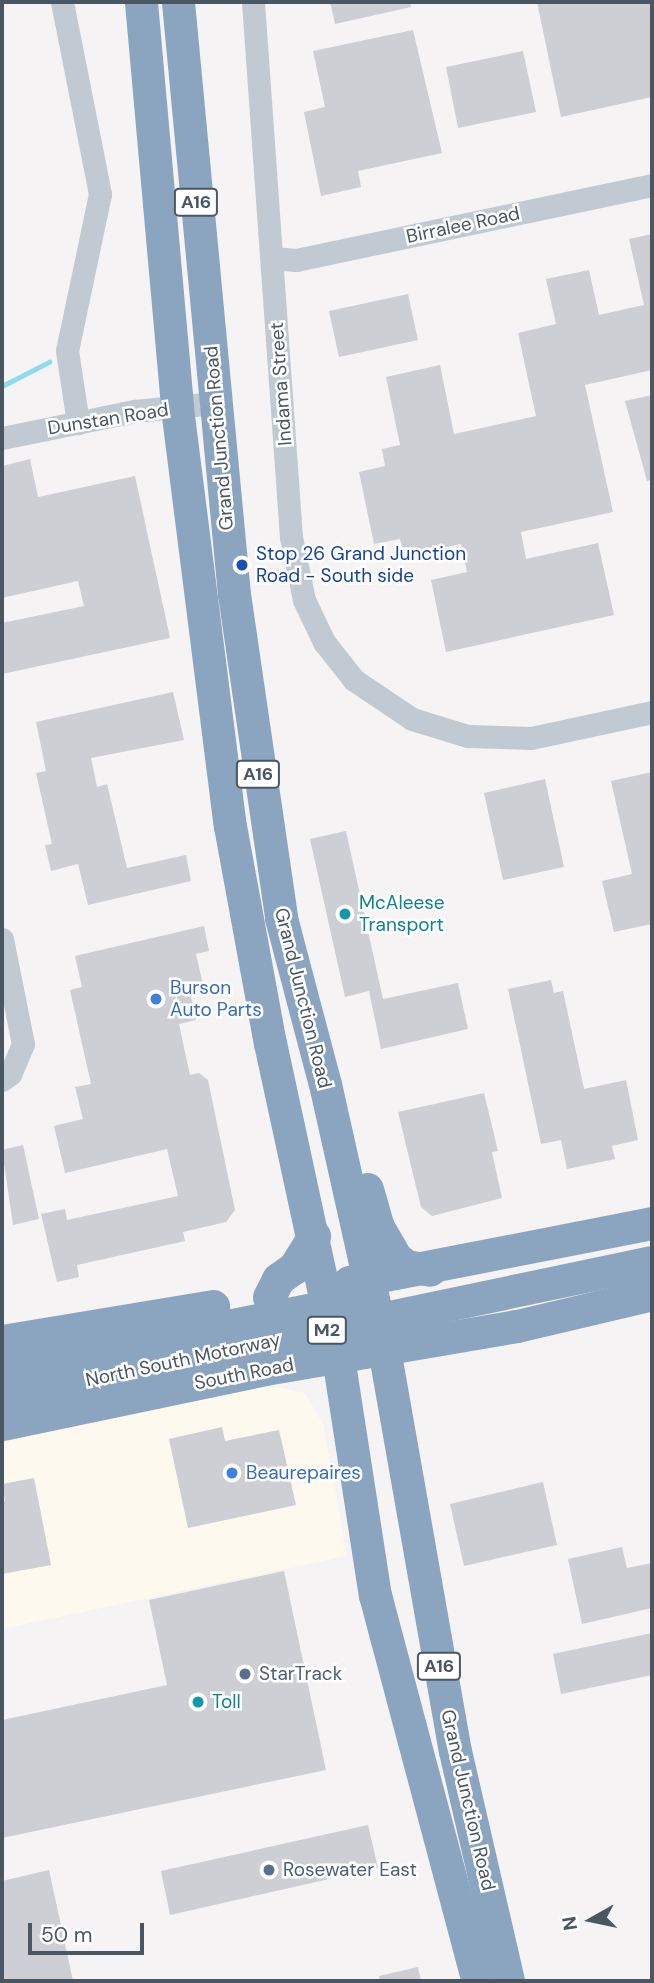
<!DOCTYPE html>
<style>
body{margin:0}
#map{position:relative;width:654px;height:1983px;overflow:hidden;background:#f5f3f3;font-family:"DM Sans",sans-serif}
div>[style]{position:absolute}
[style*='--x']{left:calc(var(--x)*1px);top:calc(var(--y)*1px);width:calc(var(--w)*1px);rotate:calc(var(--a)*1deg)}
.commercial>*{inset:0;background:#fdf9ef}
.stream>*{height:4.5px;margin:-2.25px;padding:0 2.25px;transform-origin:2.25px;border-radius:2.25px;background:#90daee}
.building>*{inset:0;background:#cdcfd5}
.minor>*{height:23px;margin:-11.5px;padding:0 11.5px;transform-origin:11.5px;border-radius:11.5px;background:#c1cad2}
.highway>*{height:33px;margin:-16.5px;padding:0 16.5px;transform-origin:16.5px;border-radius:16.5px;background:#8ba5c1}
.dots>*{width:19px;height:19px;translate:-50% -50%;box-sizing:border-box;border:4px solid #fff;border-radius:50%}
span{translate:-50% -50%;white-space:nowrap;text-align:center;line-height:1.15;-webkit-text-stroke:5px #fff;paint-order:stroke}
.shield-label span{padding:2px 5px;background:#fff;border:2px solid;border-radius:5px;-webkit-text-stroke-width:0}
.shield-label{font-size:18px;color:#4a5661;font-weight:700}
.street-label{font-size:19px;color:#4a5661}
.transit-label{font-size:19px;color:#164399}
.left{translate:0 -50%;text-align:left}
.culture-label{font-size:19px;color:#0d838f}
.shop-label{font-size:19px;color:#366cbe}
.service-label{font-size:19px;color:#4e5e75}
.frame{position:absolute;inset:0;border:4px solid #4a5661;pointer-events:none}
.north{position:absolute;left:556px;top:1885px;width:70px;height:70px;-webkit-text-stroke:5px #fff;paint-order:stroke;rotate:261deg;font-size:19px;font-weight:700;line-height:28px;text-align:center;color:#4a5661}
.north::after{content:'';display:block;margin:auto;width:24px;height:32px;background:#4a5661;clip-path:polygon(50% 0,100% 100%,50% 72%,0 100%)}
.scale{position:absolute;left:28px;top:1923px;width:116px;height:32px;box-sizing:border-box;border:4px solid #4a5661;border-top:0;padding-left:9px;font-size:21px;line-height:24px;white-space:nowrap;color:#4a5661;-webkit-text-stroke:5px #fff;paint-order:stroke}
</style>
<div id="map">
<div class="commercial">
<i style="clip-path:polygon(277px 1387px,305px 1393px,323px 1424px,347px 1556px,2px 1629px,2px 1442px,232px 1389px)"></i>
</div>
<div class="stream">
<i style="--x:2;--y:386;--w:53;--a:-27.1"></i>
</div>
<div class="building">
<i style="clip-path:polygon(330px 2px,410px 2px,411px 7px,335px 24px)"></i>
<i style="clip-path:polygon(537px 2px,652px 2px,652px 97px,561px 117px)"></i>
<i style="clip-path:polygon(413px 30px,442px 153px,358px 171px,361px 187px,321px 196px,304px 112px,325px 107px,313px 51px)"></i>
<i style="clip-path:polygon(523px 51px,536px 112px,458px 128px,446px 67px)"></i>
<i style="clip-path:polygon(652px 234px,652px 370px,585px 385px,613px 512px,521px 532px,526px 559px,598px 543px,614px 615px,446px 652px,431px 580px,467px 572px,461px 544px,404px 556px,400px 539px,374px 544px,359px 472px,385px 466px,382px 449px,400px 445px,386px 377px,440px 365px,454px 434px,536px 416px,518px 333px,556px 324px,546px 279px,589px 270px,599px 315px,644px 305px,629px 239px)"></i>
<i style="clip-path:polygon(408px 294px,418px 340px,339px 357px,329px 311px)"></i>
<i style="clip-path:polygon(652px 395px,652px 480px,647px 481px,625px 401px)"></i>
<i style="clip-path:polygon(30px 459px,38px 497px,135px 476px,170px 638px,2px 674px,2px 623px,84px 606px,78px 581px,2px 598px,2px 466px)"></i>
<i style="clip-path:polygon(173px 692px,184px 740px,91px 758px,97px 787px,107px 784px,127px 868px,186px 855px,191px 881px,88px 905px,78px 864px,51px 871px,45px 845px,52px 844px,36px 773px,46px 771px,36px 722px)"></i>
<i style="clip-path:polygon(652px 772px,652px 924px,614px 932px,602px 881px,632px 874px,611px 781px)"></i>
<i style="clip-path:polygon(545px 779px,564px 867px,503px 880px,484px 793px)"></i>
<i style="clip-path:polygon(346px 831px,383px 999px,458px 983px,468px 1029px,381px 1049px,369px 991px,345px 997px,310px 839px)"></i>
<i style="clip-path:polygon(204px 926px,209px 951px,196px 954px,204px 989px,190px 992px,196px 1020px,179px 1024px,190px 1075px,199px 1073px,208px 1080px,235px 1210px,226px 1222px,183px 1232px,185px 1241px,77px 1265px,79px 1277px,57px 1282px,41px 1214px,65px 1209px,67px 1220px,178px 1196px,167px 1149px,65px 1173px,54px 1126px,83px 1119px,75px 1087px,91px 1084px,70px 990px,82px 987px,75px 956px)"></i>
<i style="clip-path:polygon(551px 980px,554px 993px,563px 991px,584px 1089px,626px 1080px,638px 1140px,612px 1146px,615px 1159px,567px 1169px,561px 1140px,541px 1144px,508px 989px)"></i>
<i style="clip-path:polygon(484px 1093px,498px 1151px,492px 1152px,502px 1198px,432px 1216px,421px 1207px,398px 1112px)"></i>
<i style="clip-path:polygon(23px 1145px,39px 1219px,13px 1225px,2px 1150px)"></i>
<i style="clip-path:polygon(222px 1427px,225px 1441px,279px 1430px,296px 1505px,188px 1528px,169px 1439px)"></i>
<i style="clip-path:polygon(34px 1478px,51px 1565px,2px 1574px,2px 1502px,5px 1501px,2px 1484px)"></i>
<i style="clip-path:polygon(543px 1482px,557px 1545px,464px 1566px,450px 1504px)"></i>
<i style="clip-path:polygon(622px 1547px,627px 1568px,652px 1563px,652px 1608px,582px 1624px,568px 1559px)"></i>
<i style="clip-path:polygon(284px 1571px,326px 1770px,2px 1838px,2px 1720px,167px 1685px,149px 1600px)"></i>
<i style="clip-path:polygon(652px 1633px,652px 1675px,561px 1694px,553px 1654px)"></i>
<i style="clip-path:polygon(368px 1825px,378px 1868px,170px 1915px,161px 1871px)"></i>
<i style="clip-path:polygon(49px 1870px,73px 1981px,2px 1981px,2px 1881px)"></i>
<i style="clip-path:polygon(418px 1967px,421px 1981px,380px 1981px,379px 1976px)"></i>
</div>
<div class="minor">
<i style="--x:62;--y:2;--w:196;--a:78.8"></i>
<i style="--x:100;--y:194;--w:160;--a:101.9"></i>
<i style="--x:67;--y:351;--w:73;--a:81.3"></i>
<i style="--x:253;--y:2;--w:536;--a:85.94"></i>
<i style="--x:291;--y:537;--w:64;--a:78.3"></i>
<i style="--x:304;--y:600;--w:47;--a:64.5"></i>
<i style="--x:324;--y:642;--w:48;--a:51.7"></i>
<i style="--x:354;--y:680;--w:70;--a:33.9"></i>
<i style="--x:412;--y:719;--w:59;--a:16.9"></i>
<i style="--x:468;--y:736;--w:63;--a:1.8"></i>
<i style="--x:531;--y:738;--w:124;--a:-12.1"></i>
<i style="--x:273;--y:258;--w:23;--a:5"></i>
<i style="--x:296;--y:260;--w:364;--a:-11.9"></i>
<i style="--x:2;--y:438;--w:136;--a:-11.5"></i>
<i style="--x:135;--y:411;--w:80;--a:-5.7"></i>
<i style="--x:2;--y:939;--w:107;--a:78.7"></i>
<i style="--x:23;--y:1044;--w:33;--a:113"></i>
<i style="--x:10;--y:1074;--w:10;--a:143"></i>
</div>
<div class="highway">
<i style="--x:141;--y:2;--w:408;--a:84.9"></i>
<i style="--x:177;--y:408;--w:421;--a:82.8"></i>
<i style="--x:230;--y:826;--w:221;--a:79.6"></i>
<i style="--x:270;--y:1043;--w:321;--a:77.8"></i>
<i style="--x:338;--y:1357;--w:241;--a:81.2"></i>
<i style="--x:375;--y:1595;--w:400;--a:75.1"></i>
<i style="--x:178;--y:2;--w:595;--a:84.6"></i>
<i style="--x:234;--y:594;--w:327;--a:81.7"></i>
<i style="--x:281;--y:918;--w:172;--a:75.2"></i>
<i style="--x:325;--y:1084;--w:271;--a:77.4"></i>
<i style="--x:384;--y:1349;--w:408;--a:80"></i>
<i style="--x:455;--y:1751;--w:236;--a:77"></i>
<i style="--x:367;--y:1189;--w:40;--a:74"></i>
<i style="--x:378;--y:1227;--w:34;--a:60"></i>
<i style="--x:395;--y:1257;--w:14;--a:39"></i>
<i style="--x:406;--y:1266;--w:24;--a:9"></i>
<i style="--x:349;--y:1282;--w:309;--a:-11"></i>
<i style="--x:269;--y:1297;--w:20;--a:-63"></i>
<i style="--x:278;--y:1279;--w:19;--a:-35"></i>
<i style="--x:294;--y:1268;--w:38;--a:-58"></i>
<i style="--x:2;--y:1341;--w:214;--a:-9.4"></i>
<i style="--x:2;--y:1371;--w:348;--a:-11.3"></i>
<i style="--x:2;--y:1398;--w:664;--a:-11.82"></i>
<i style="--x:2;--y:1424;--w:269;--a:-11.8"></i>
<i style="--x:265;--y:1369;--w:256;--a:-9.7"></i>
<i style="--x:517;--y:1326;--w:139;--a:-13.3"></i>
</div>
<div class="dots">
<i style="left:242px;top:565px;background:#1a4fb4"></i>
<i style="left:345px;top:914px;background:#0f9aa8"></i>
<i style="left:156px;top:999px;background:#3f7fe0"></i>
<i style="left:232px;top:1473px;background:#3f7fe0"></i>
<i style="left:245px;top:1674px;background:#5c6f8a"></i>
<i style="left:198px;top:1702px;background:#0f9aa8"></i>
<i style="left:269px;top:1870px;background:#5c6f8a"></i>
</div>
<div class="shield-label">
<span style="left:196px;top:202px">A16</span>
<span style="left:258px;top:774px">A16</span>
<span style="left:327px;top:1330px">M2</span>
<span style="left:439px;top:1666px">A16</span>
</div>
<div class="street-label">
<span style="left:463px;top:225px;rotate:-12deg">Birralee Road</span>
<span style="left:281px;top:384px;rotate:-94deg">Indama Street</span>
<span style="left:108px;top:419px;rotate:-9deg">Dunstan Road</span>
<span style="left:219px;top:438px;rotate:-95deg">Grand Junction Road</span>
<span style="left:303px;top:998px;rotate:76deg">Grand Junction Road</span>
<span style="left:183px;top:1360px;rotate:-12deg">North South Motorway</span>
<span style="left:244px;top:1374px;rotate:-11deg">South Road</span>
<span style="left:468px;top:1800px;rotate:77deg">Grand Junction Road</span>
</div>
<div class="transit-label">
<span class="left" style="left:256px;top:565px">Stop 26 Grand Junction<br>Road - South side</span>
</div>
<div class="culture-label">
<span class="left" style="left:359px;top:914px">McAleese<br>Transport</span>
<span class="left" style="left:212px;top:1702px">Toll</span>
</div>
<div class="shop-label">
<span class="left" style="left:170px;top:999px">Burson<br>Auto Parts</span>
<span class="left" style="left:246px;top:1473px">Beaurepaires</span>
</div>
<div class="service-label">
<span class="left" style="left:259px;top:1674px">StarTrack</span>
<span class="left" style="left:283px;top:1870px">Rosewater East</span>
</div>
<div class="frame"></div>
<div class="north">N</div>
<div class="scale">50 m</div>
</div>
